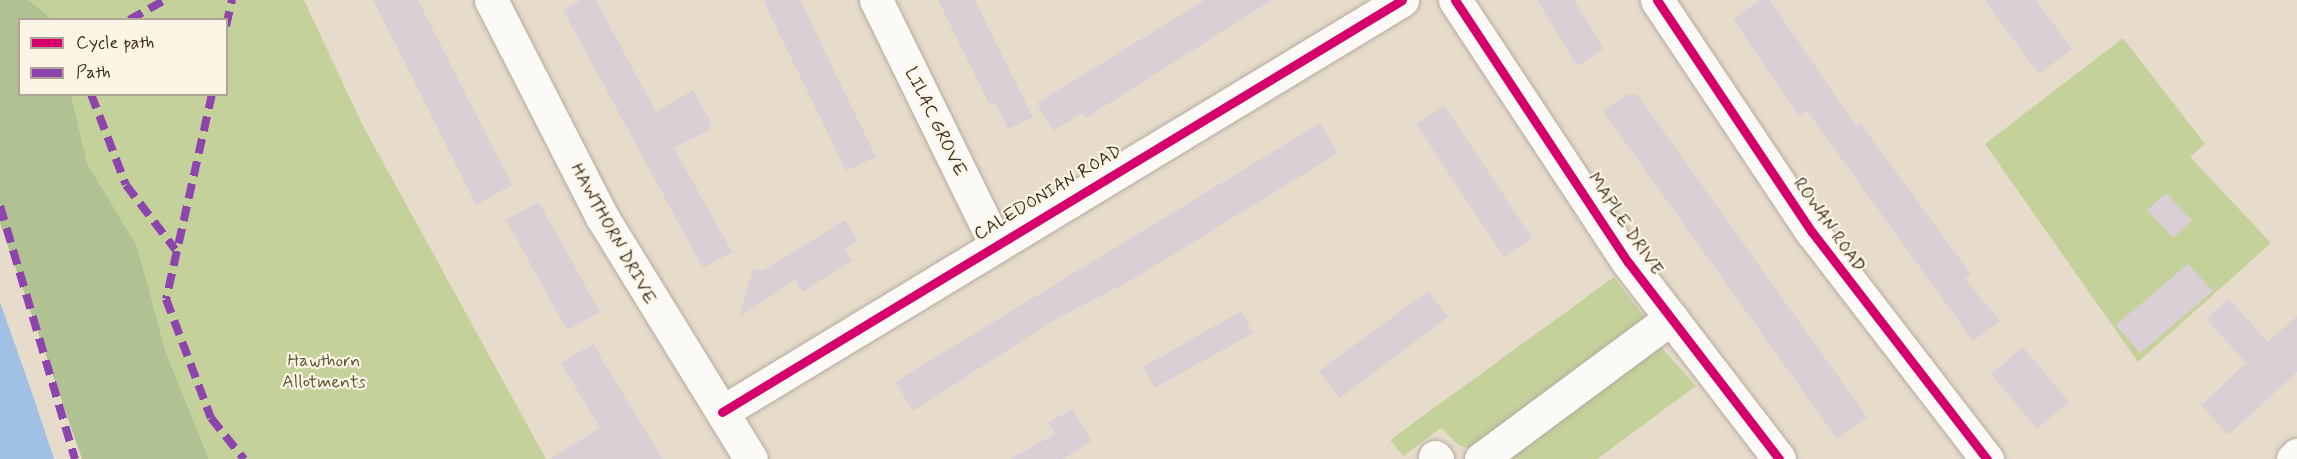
<!DOCTYPE html>
<style>
body{margin:0}
#map{position:relative;width:2297px;height:459px;overflow:hidden;background:#e7dccb;font-family:Mynerve,sans-serif}
div>[style]{position:absolute}
[style*='--x']{left:calc(var(--x)*1px);top:calc(var(--y)*1px);width:calc(var(--w)*1px);rotate:calc(var(--a)*1deg)}
.green>*{inset:0;background:#c4d19a}
.forest>*{inset:0;background:#b1c292}
.water>*{inset:0;background:#a0c1e4}
.building>*{inset:0;background:#dbcfd6}
.roads{filter:drop-shadow(0 0 2px #b3aba0) drop-shadow(0 0 2px #b3aba0)}
.minor>*{height:33px;margin:-16.5px;padding:0 16.5px;transform-origin:16.5px;border-radius:16.5px;background:#fbfaf7}
.quiet>*{height:8px;margin-top:-4px;transform-origin:0;background:repeating-linear-gradient(90deg,#8e44ad 0 15px,transparent 0 23px)}
.cycleway>*{height:9px;margin:-4.5px;padding:0 4.5px;transform-origin:4.5px;border-radius:4.5px;background:#d6006c}
span{translate:-50% -50%;white-space:nowrap;text-align:center;line-height:1.15;-webkit-text-stroke:4.5px #fcf5e5;paint-order:stroke}
.street-label{font-size:18px;color:#3b2a1e}
.park-label{font-size:18px;color:#5b5937}
.legend{position:absolute;left:18px;top:18px;width:210px;height:78px;box-sizing:border-box;background:#fcf5e5;border:2px solid #afa495;margin:0;padding:8px 10px;list-style:none;font-size:18px;color:#3b2a1e}
.legend li{display:flex;align-items:center;gap:12px;height:30px}
.legend b{width:30px;border:2px solid #afa495}
</style>
<div id="map">
<div class="green">
<i style="clip-path:polygon(28px 0,304px 0,362px 124px,546px 459px,209px 459px,166px 353px,137px 246px,87px 163px,71px 95px,226px 94px,226px 20px,52px 19px)"></i>
<i style="clip-path:polygon(2123px 38px,2205px 144px,2190px 157px,2271px 243px,2138px 362px,1985px 144px)"></i>
<i style="clip-path:polygon(1614px 277px,1644px 317px,1643px 323px,1471px 449px,1458px 445px,1441px 428px,1403px 456px,1390px 440px)"></i>
<i style="clip-path:polygon(1660px 346px,1696px 386px,1597px 459px,1505px 459px)"></i>
</div>
<div class="forest">
<i style="clip-path:polygon(0 0,28px 0,52px 19px,20px 20px,20px 94px,71px 95px,87px 163px,137px 246px,166px 353px,209px 459px,82px 459px,0 223px)"></i>
</div>
<div class="water">
<i style="clip-path:polygon(0 302px,30px 387px,54px 459px,0 459px)"></i>
</div>
<div class="building">
<i style="clip-path:polygon(373px 0,418px 0,512px 185px,476px 205px)"></i>
<i style="clip-path:polygon(581px 0,596px 0,656px 112px,693px 90px,709px 119px,710px 129px,674px 148px,732px 252px,703px 268px,563px 10px)"></i>
<i style="clip-path:polygon(763px 0,800px 0,876px 157px,846px 171px)"></i>
<i style="clip-path:polygon(938px 0,975px 0,1033px 117px,1008px 129px,996px 103px,990px 106px)"></i>
<i style="clip-path:polygon(1205px 0,1272px 0,1086px 118px,1083px 113px,1053px 131px,1037px 103px)"></i>
<i style="clip-path:polygon(1537px 0,1574px 0,1604px 49px,1577px 66px)"></i>
<i style="clip-path:polygon(1760px 0,1770px 0,1856px 126px,1860px 123px,1971px 274px,1965px 279px,2000px 321px,1973px 341px,1807px 111px,1799px 116px,1733px 19px)"></i>
<i style="clip-path:polygon(1984px 0,2036px 0,2072px 49px,2039px 74px)"></i>
<i style="clip-path:polygon(1627px 94px,1637px 94px,1867px 417px,1837px 439px,1603px 111px)"></i>
<i style="clip-path:polygon(1444px 105px,1532px 238px,1504px 257px,1416px 124px)"></i>
<i style="clip-path:polygon(1320px 123px,1338px 153px,1135px 278px,1053px 321px,913px 411px,895px 382px)"></i>
<i style="clip-path:polygon(2166px 193px,2192px 221px,2173px 238px,2147px 210px)"></i>
<i style="clip-path:polygon(539px 202px,600px 312px,567px 330px,506px 220px)"></i>
<i style="clip-path:polygon(845px 220px,858px 241px,845px 249px,852px 260px,803px 292px,795px 280px,739px 317px,753px 268px,763px 271px)"></i>
<i style="clip-path:polygon(2188px 264px,2213px 291px,2140px 353px,2116px 325px)"></i>
<i style="clip-path:polygon(1428px 291px,1448px 317px,1340px 398px,1319px 371px)"></i>
<i style="clip-path:polygon(2229px 299px,2268px 342px,2297px 316px,2297px 372px,2229px 435px,2201px 405px,2246px 363px,2206px 319px)"></i>
<i style="clip-path:polygon(1241px 311px,1253px 333px,1155px 388px,1143px 367px)"></i>
<i style="clip-path:polygon(593px 344px,640px 422px,663px 459px,549px 459px,600px 428px,561px 363px)"></i>
<i style="clip-path:polygon(2023px 347px,2069px 402px,2037px 429px,1991px 374px)"></i>
<i style="clip-path:polygon(1072px 409px,1092px 441px,1063px 459px,1010px 459px,1055px 434px,1048px 423px)"></i>
</div>
<div class="roads">
<div class="minor">
<i style="--x:491;--y:0;--w:244;--a:62.9"></i>
<i style="--x:602;--y:217;--w:284;--a:58.4"></i>
<i style="--x:876;--y:0;--w:271;--a:63.9"></i>
<i style="--x:1455;--y:0;--w:314;--a:56.6"></i>
<i style="--x:1628;--y:262;--w:248;--a:52.5"></i>
<i style="--x:1657;--y:0;--w:279;--a:56.3"></i>
<i style="--x:1812;--y:232;--w:287;--a:52.4"></i>
<i style="--x:722;--y:412;--w:795;--a:-31.21"></i>
<i style="--x:1435;--y:457;--w:3;--a:45"></i>
<i style="--x:1481;--y:459;--w:237;--a:-36.6"></i>
<i style="--x:2293;--y:459;--w:6;--a:-45"></i>
</div>
</div>
<div class="quiet">
<i style="--x:129;--y:20;--w:41;--a:-29.1"></i>
<i style="--x:226;--y:26;--w:27;--a:-77"></i>
<i style="--x:91;--y:94;--w:97;--a:69"></i>
<i style="--x:126;--y:185;--w:81;--a:52.6"></i>
<i style="--x:212;--y:94;--w:210;--a:102.6"></i>
<i style="--x:166;--y:299;--w:127;--a:69.3"></i>
<i style="--x:211;--y:418;--w:53;--a:51.2"></i>
<i style="--x:0;--y:206;--w:264;--a:73.5"></i>
</div>
<div class="cycleway">
<i style="--x:1455;--y:0;--w:314;--a:56.6"></i>
<i style="--x:1628;--y:262;--w:248;--a:52.5"></i>
<i style="--x:1657;--y:0;--w:279;--a:56.3"></i>
<i style="--x:1812;--y:232;--w:287;--a:52.4"></i>
<i style="--x:722;--y:412;--w:795;--a:-31.21"></i>
</div>
<div class="street-label">
<span style="left:935px;top:122px;rotate:64deg">LILAC GROVE</span>
<span style="left:1048px;top:193px;rotate:-31deg">CALEDONIAN ROAD</span>
<span style="left:1625px;top:224px;rotate:56deg">MAPLE DRIVE</span>
<span style="left:1829px;top:225px;rotate:55deg">ROWAN ROAD</span>
<span style="left:613px;top:234px;rotate:61deg">HAWTHORN DRIVE</span>
</div>
<div class="park-label">
<span style="left:324px;top:372px">Hawthorn<br>Allotments</span>
</div>
<ul class="legend">
<li><b style="height:8px;background:#d6006c"></b>Cycle path</li>
<li><b style="height:8px;background:#8e44ad"></b>Path</li>
</ul>
</div>
